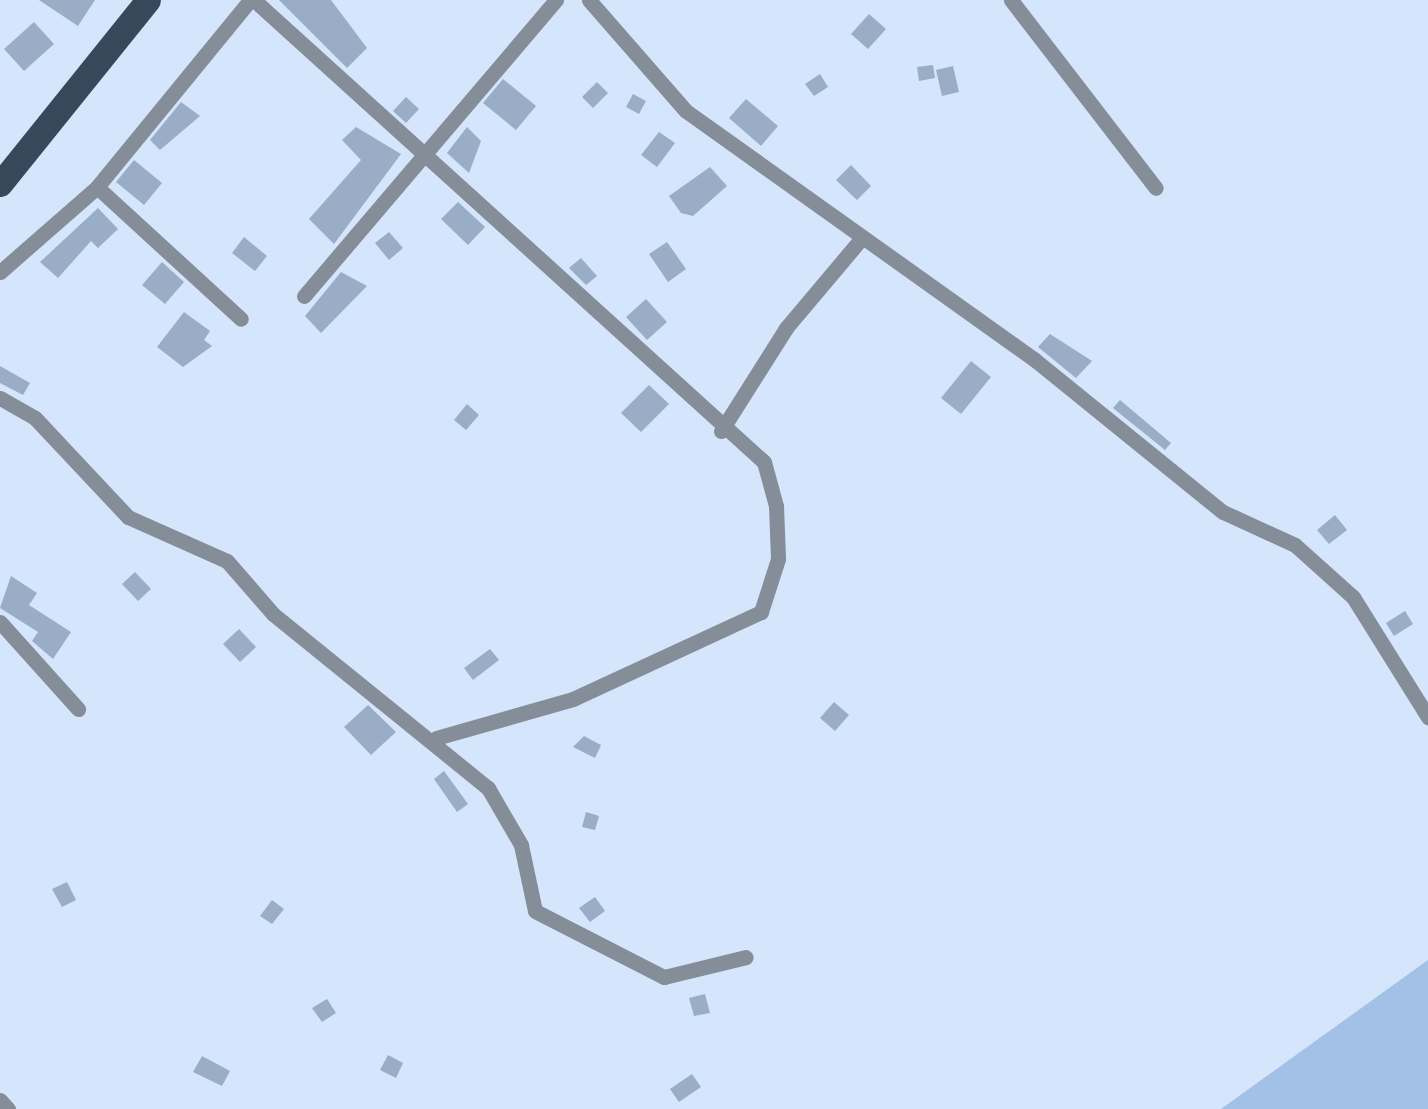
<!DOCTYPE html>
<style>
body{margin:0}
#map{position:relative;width:1428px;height:1109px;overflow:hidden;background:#d5e5fb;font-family:"Space Grotesk",sans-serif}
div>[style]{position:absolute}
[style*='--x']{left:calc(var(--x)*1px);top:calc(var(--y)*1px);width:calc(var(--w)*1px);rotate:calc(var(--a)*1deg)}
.green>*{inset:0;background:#a3c0e6}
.building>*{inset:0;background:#99adc6}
.street>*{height:15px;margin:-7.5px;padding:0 7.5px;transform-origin:7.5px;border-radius:7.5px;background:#848d98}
.primary>*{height:25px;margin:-12.5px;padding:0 12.5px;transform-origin:12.5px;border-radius:12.5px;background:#384759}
span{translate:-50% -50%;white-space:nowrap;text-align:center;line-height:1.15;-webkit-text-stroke:8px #d5e5fb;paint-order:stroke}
</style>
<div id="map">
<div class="green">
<i style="clip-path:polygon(1428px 960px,1428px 1109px,1221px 1109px)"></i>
</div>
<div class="building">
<i style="clip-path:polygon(39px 0,95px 0,78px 26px)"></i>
<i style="clip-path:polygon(279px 0,331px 0,367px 48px,347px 68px)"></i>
<i style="clip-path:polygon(869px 14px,886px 29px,868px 49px,851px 34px)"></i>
<i style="clip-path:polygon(34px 22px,54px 44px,24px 71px,4px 49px)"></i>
<i style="clip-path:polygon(933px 65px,935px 78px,919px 81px,917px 67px)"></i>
<i style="clip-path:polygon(953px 66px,959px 92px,942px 96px,936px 70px)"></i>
<i style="clip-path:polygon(820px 74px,828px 87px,814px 96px,805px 84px)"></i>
<i style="clip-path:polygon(503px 79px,536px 106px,516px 130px,483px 103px)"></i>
<i style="clip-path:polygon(597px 82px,608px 93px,593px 108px,582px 97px)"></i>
<i style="clip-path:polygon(633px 94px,646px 101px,639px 114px,626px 107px)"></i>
<i style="clip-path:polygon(406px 97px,419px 109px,406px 123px,393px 111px)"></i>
<i style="clip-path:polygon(746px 99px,778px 126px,761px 146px,729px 118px)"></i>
<i style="clip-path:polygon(181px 102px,200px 116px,160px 150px,150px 140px)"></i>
<i style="clip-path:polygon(356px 127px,401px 154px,334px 244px,309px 219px,361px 160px,342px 140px)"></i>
<i style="clip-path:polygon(467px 127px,481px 141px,469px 173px,447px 153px)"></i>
<i style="clip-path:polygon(659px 132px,675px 143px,657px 167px,641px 155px)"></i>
<i style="clip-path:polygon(134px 160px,162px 183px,144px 205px,116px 182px)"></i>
<i style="clip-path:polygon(851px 165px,871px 186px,857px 200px,836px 180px)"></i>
<i style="clip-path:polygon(710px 167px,727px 186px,693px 216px,681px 213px,669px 196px)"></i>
<i style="clip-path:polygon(458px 202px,485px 227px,468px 245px,441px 219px)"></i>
<i style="clip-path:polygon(98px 208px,118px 229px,98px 248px,91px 241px,58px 278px,40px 262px)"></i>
<i style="clip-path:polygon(389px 232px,403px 248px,389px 260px,375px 243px)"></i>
<i style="clip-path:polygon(244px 237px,267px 256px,255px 271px,232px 253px)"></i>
<i style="clip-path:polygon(667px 242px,686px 269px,668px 282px,649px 254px)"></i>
<i style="clip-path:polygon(581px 258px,597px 276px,586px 285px,569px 268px)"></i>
<i style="clip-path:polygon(162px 262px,184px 282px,165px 304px,142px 285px)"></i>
<i style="clip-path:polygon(341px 272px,367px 286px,321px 333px,305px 316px)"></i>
<i style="clip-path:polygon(646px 299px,667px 322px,647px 340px,626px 317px)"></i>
<i style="clip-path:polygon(184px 312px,210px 331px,204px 340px,212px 346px,183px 367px,157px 347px)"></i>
<i style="clip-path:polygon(1050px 334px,1092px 361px,1076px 378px,1038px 347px)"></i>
<i style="clip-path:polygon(971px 361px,991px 377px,961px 414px,941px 398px)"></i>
<i style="clip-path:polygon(0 366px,30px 383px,23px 395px,0 383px)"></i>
<i style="clip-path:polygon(649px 385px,669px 404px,641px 432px,621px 413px)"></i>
<i style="clip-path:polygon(1120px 400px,1171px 443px,1165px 450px,1113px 408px)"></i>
<i style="clip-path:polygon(467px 404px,479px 415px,466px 430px,454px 420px)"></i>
<i style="clip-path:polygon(1335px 515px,1347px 530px,1329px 544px,1317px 530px)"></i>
<i style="clip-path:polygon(135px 572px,151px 589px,138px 601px,122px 584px)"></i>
<i style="clip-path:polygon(11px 576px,37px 593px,29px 605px,71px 632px,53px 659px,32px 641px,38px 632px,0 608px)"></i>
<i style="clip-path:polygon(1405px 611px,1413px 624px,1394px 636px,1386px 623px)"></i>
<i style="clip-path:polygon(239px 629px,256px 647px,240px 662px,223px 644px)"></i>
<i style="clip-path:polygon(490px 649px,499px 660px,473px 680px,464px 668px)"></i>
<i style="clip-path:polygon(834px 702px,849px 715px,835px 731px,820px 718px)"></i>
<i style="clip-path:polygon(368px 705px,396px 732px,371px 755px,344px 727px)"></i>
<i style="clip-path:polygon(584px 736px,601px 745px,595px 758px,573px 747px)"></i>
<i style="clip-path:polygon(444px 771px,468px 804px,457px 812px,434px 779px)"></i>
<i style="clip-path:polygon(586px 812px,599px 816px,595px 830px,582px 827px)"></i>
<i style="clip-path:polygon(67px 882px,76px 900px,62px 907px,52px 889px)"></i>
<i style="clip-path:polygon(595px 897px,605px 911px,590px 922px,579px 908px)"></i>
<i style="clip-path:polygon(272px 900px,284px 909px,272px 924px,260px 916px)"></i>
<i style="clip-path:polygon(705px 994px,710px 1013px,694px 1016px,689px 998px)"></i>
<i style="clip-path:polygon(327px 999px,336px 1013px,322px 1022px,312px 1008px)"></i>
<i style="clip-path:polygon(388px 1055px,403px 1063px,396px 1078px,380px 1070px)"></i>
<i style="clip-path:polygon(202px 1056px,230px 1071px,222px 1086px,193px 1072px)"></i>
<i style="clip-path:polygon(692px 1074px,701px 1087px,679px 1102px,670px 1089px)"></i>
</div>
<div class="street">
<i style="--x:254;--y:0;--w:688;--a:42.17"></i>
<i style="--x:764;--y:462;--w:46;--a:74.7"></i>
<i style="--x:776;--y:506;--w:53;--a:87.8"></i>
<i style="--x:778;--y:559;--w:56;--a:107.8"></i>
<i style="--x:761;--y:612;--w:207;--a:155.2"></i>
<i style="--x:573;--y:699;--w:142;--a:164.1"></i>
<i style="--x:589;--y:0;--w:147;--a:48.9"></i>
<i style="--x:686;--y:111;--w:429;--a:35.5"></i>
<i style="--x:1035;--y:360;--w:242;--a:39"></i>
<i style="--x:1223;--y:512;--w:79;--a:24.6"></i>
<i style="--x:1295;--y:545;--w:78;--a:41.9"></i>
<i style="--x:1353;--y:597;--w:142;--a:58"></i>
<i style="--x:1011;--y:0;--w:237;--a:52.4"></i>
<i style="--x:97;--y:187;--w:242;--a:-50.7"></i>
<i style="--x:0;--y:272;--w:129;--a:-41.2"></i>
<i style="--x:97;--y:187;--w:195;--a:42.5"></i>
<i style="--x:304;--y:296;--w:389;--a:-49.6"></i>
<i style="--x:0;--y:398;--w:40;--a:29.7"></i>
<i style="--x:35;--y:418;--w:136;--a:46.8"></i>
<i style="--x:128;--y:517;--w:108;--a:24"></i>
<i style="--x:227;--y:561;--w:70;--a:49"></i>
<i style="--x:273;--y:614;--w:277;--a:39"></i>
<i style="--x:488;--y:788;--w:66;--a:59.9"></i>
<i style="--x:521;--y:845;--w:67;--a:78"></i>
<i style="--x:535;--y:911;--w:145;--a:27.1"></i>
<i style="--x:664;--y:977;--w:84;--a:-13.7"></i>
<i style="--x:721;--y:431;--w:122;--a:-57.7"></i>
<i style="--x:786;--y:328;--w:115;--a:-49.9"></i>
<i style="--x:0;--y:622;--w:117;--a:48.1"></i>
<i style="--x:0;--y:1100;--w:12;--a:48"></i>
</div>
<div class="primary">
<i style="--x:0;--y:184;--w:236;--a:-51.2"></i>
</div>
</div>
